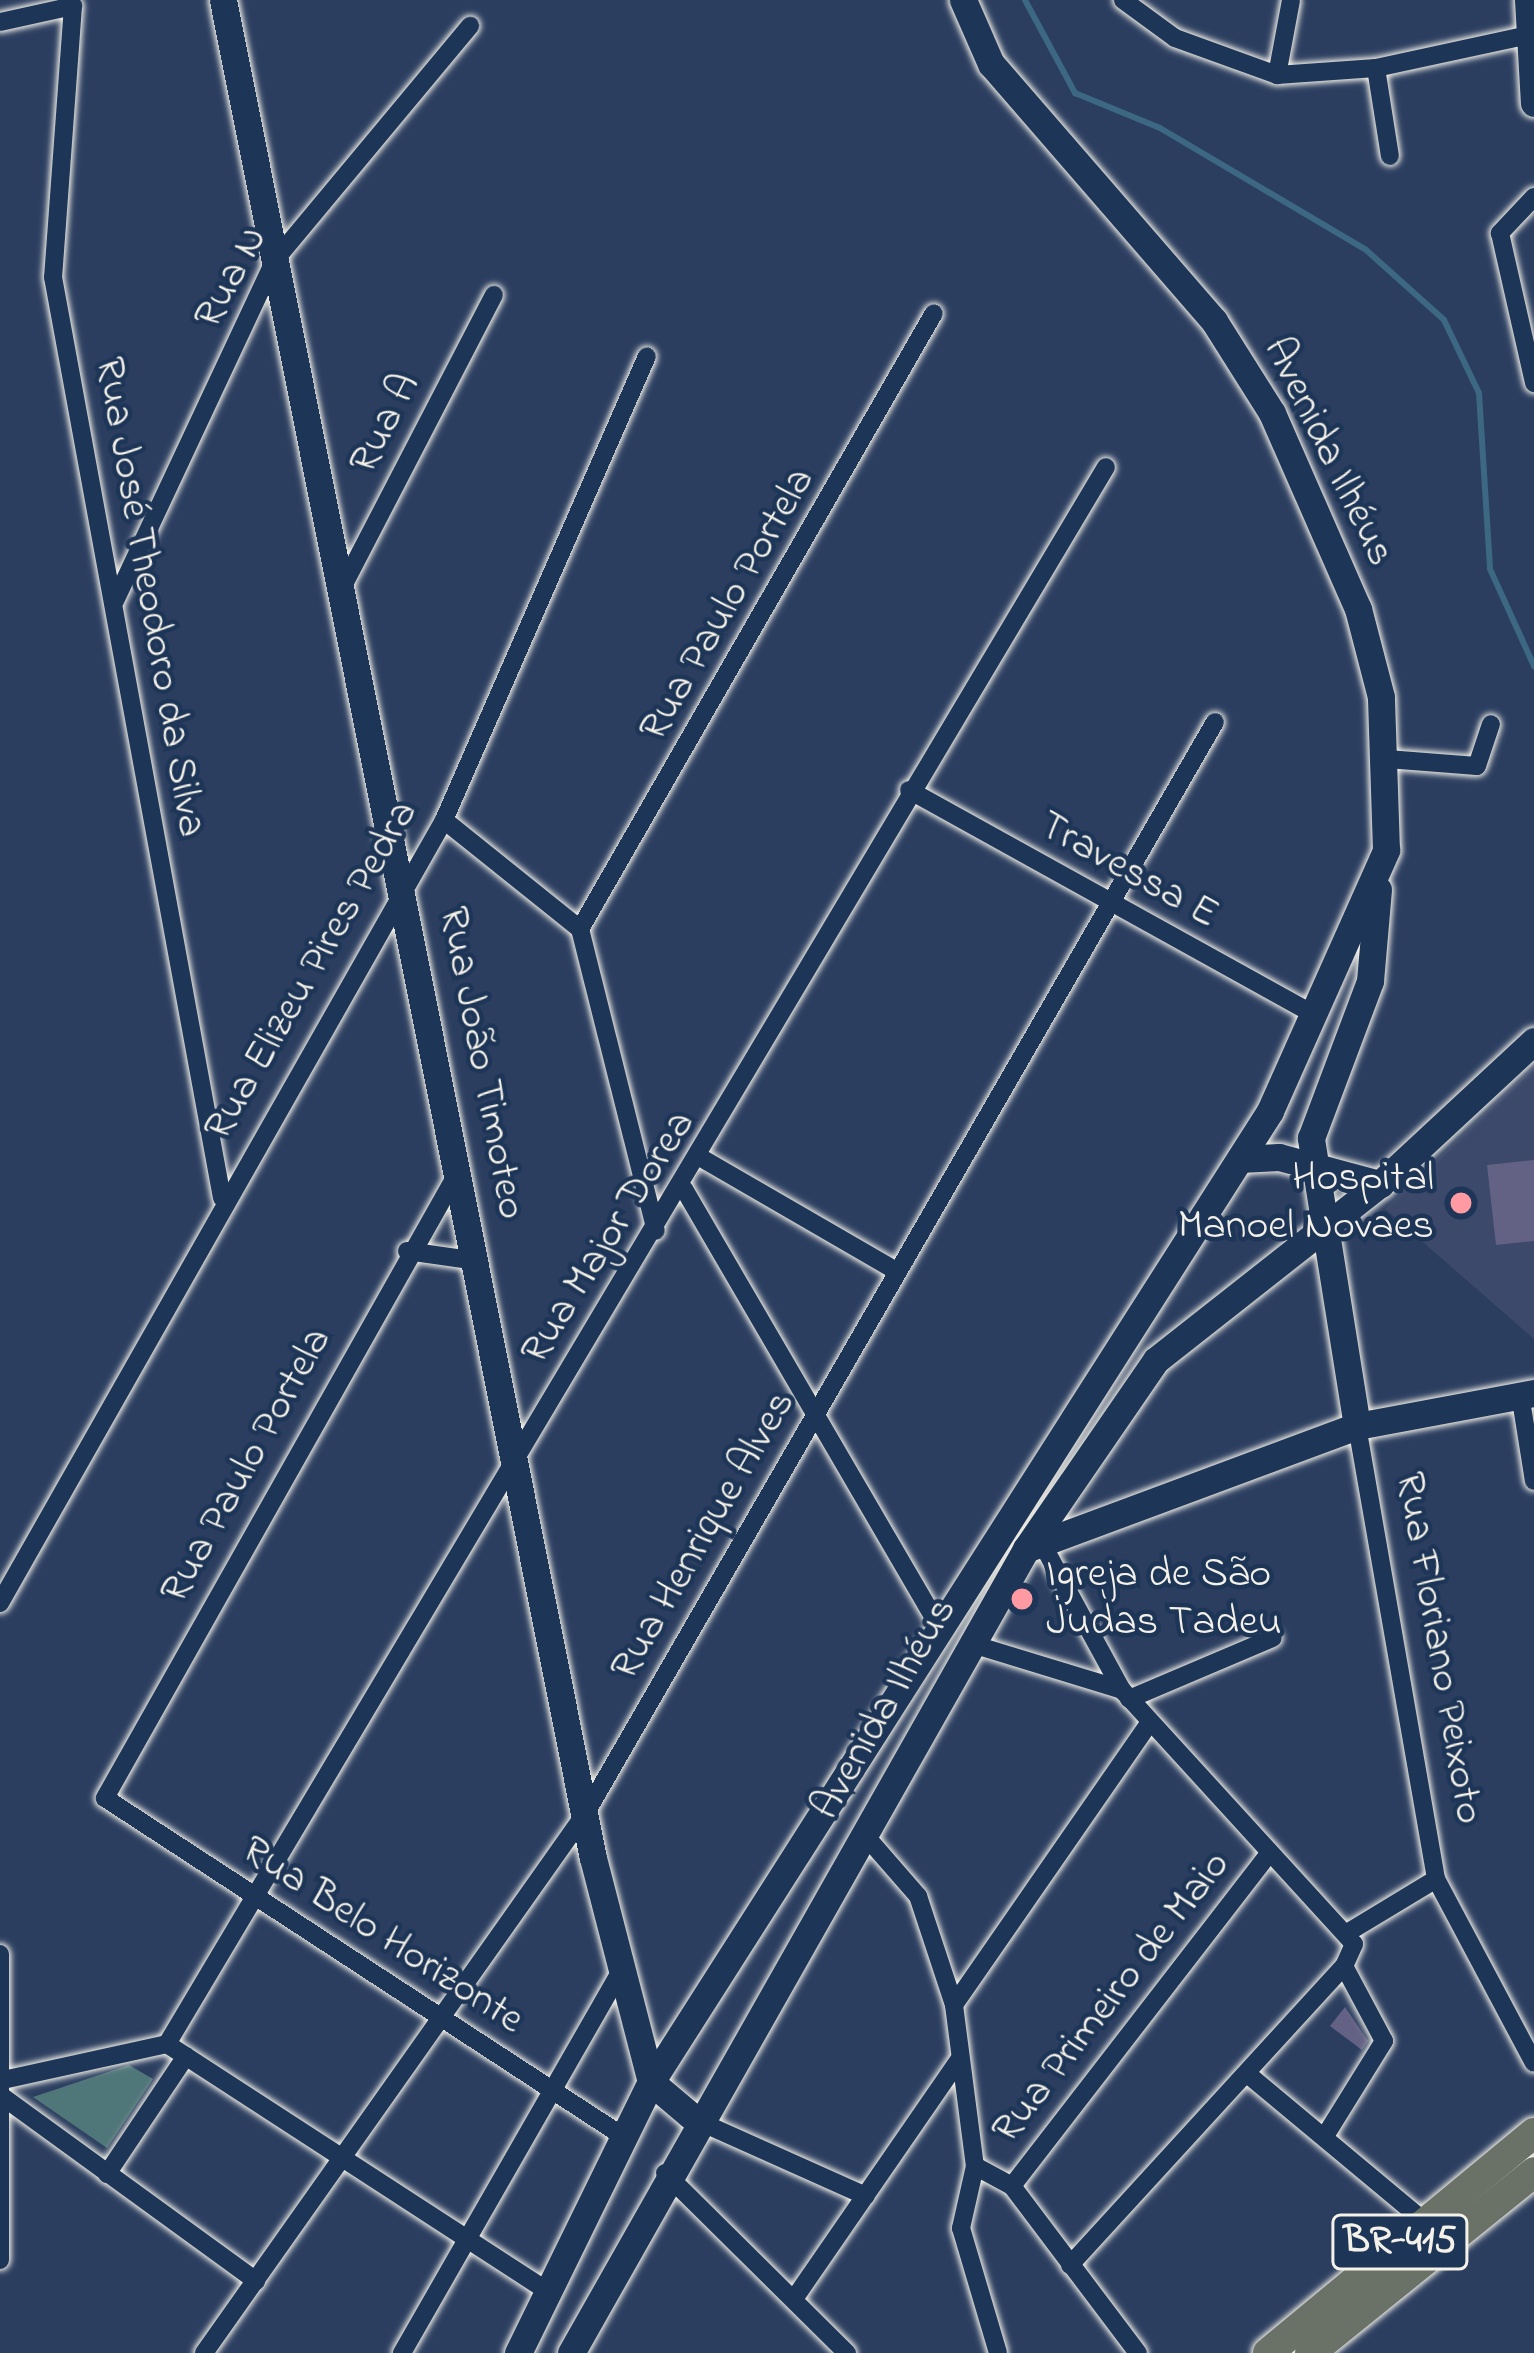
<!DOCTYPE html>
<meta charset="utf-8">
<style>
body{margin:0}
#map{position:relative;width:1534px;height:2353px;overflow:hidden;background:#2b3e60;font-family:"Indie Flower",sans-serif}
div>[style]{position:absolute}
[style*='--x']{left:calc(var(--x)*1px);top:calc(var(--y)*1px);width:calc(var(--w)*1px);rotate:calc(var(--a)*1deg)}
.built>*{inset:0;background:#3c496b}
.green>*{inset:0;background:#4f7679}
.stream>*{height:6px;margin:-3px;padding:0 3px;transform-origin:3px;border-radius:3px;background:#3d6883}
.building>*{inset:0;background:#636284}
.roads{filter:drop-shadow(0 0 3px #f4f1e8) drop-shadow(0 0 3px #f4f1e8)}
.street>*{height:18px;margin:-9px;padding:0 9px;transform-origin:9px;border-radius:9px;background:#1d3557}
.secondary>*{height:27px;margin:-13.5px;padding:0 13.5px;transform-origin:13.5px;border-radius:13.5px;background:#1d3557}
.primary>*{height:30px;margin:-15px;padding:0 15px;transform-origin:15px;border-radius:15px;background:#6a7166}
.dots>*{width:33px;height:33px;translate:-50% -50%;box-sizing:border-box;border:6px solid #1d3557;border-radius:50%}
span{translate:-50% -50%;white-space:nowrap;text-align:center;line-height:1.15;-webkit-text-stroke:9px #1d3557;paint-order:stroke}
.shield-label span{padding:3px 9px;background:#1d3557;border:3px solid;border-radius:9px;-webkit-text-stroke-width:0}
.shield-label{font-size:39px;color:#f4f1e8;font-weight:700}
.street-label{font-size:42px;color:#f4f1e8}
.poi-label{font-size:42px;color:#f4f1e8}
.right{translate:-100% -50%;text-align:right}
.left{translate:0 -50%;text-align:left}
</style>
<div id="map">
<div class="built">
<i style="clip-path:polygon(1534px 1067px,1534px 1339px,1385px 1209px)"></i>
</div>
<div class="green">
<i style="clip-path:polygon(129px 2065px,153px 2079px,107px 2148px,33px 2097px)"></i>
</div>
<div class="stream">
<i style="--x:1025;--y:0;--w:106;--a:61.7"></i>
<i style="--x:1075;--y:93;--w:92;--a:22.4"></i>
<i style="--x:1160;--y:128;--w:238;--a:30.6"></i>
<i style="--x:1365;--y:249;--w:106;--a:41.9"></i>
<i style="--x:1444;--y:320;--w:81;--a:64.4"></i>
<i style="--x:1479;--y:393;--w:176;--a:86.4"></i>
<i style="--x:1490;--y:569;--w:107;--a:65.6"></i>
</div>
<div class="building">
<i style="clip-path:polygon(1534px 1160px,1534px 1241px,1496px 1245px,1487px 1165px)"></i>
<i style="clip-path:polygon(1345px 2007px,1368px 2041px,1362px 2050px,1330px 2026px)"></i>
</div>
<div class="roads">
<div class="street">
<i style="--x:1123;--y:0;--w:64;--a:36.2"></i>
<i style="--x:1175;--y:38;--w:109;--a:19.9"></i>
<i style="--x:1277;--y:75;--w:99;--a:-4"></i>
<i style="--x:1376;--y:68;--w:151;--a:-12.2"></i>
<i style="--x:0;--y:22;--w:75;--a:-12.4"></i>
<i style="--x:73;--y:6;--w:272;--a:94.2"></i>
<i style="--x:53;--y:277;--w:936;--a:79.6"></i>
<i style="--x:1376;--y:68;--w:89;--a:81"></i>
<i style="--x:1277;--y:75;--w:76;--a:-79.4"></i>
<i style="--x:1534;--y:197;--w:50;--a:133.4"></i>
<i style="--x:1500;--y:233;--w:154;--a:77.2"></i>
<i style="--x:343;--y:586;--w:328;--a:-62.6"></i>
<i style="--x:115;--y:601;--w:377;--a:-64.9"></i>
<i style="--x:275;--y:260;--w:305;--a:-50.2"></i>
<i style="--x:1387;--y:759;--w:90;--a:4.4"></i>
<i style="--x:1477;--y:766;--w:44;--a:-71.6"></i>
<i style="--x:909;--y:790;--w:462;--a:29"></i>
<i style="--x:444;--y:820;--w:174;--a:38.7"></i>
<i style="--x:580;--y:929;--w:311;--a:75.9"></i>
<i style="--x:580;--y:929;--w:710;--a:-60.12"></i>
<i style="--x:703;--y:1159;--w:223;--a:30.1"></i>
<i style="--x:458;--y:1172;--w:719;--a:119.42"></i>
<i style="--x:105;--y:1798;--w:616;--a:33.15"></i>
<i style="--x:684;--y:1189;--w:502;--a:59.76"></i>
<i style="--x:407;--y:1251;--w:71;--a:8.1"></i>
<i style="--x:1520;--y:1394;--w:88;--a:80.9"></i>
<i style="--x:1357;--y:1426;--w:460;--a:80.1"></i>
<i style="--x:1436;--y:1879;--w:208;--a:62"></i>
<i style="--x:1045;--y:1549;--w:161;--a:61.4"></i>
<i style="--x:1122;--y:1690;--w:344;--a:47.6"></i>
<i style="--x:1354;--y:1944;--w:24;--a:114"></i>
<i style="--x:1344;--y:1966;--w:85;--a:61.9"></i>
<i style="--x:1384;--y:2041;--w:108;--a:121.8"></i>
<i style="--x:0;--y:1603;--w:900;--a:-60.44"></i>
<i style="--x:444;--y:820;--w:506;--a:-66.37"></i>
<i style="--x:972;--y:1644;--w:157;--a:17"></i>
<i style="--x:1129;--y:1699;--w:156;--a:-23"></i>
<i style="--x:863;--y:1833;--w:84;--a:48.9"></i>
<i style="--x:918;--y:1896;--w:115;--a:71.7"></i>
<i style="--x:954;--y:2005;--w:162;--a:82.6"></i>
<i style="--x:1347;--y:1933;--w:104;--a:-31.2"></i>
<i style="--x:0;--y:1954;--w:306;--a:90"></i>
<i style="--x:954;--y:2005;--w:343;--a:-55.3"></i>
<i style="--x:167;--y:2044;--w:1835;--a:-59.23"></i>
<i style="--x:167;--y:2044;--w:452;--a:33"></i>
<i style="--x:1251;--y:2077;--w:226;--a:39.8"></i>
<i style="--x:3;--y:2080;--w:168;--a:-12.4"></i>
<i style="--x:3;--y:2097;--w:313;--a:36"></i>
<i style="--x:696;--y:2120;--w:186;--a:24.1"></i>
<i style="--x:975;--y:2166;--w:42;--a:28.4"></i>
<i style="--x:1012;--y:2186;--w:209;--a:53"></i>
<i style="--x:975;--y:2166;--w:64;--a:102.7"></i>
<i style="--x:961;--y:2228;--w:130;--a:73.5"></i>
<i style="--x:665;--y:2173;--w:256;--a:44.7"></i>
<i style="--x:107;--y:2174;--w:142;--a:-56.2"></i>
<i style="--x:1012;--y:2186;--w:421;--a:-52.3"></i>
<i style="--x:1070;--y:2265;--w:406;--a:-47.5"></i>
<i style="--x:794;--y:2299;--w:293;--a:-55.4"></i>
<i style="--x:204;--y:2353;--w:664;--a:-54.75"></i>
<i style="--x:587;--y:1811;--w:1257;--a:-60.03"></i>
<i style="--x:402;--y:2353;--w:437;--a:-60.2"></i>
</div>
<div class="secondary">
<i style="--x:223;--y:0;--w:1894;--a:78.74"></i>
<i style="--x:593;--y:1858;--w:231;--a:75.5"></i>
<i style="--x:651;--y:2082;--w:59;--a:40.2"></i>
<i style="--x:1528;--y:0;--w:103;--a:86.7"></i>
<i style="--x:1240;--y:1159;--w:39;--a:-3"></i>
<i style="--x:1279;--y:1157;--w:105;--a:15"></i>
<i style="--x:1357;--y:1426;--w:292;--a:-99.1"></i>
<i style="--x:1311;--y:1138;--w:168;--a:-69.4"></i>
<i style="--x:1370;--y:981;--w:92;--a:-85"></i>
<i style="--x:1026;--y:1549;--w:353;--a:-20.4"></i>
<i style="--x:1357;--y:1426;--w:180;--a:-10.6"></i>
<i style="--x:518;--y:2353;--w:302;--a:-63.9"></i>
<i style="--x:651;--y:2082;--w:1152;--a:-57.48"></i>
<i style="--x:1270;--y:1111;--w:286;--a:-66"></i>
<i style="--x:1386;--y:850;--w:153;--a:-91.9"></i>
<i style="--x:1381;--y:697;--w:91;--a:-104.6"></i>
<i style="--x:1358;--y:609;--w:214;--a:-113.7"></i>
<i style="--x:1272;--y:413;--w:109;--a:-122.2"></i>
<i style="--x:1214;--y:321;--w:340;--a:-130.9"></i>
<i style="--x:991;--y:64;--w:70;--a:-113.6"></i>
<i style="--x:571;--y:2353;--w:924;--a:-60.49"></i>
<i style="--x:1026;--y:1549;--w:229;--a:-55.5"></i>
<i style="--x:1156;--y:1360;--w:285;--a:-38.2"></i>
<i style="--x:1380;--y:1184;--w:210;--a:-42.9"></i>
</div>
<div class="primary">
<i style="--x:1268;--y:2353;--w:345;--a:-39.6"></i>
<i style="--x:1310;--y:2353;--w:288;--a:-38.9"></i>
</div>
</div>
<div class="dots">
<i style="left:1461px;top:1203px;background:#ff9aa2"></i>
<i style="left:1022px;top:1599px;background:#ff9aa2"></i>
</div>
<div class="shield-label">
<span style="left:1400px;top:2242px">BR-415</span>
</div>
<div class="street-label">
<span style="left:232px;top:278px;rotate:-62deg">Rua N</span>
<span style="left:386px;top:424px;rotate:-63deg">Rua A</span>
<span style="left:1328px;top:452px;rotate:64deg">Avenida Ilhéus</span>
<span style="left:149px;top:597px;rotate:80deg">Rua José Theodoro da Silva</span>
<span style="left:728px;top:605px;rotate:-60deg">Rua Paulo Portela</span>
<span style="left:1128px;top:871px;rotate:29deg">Travessa E</span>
<span style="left:312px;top:971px;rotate:-60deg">Rua Elizeu Pires Pedra</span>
<span style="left:481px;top:1063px;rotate:79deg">Rua João Timoteo</span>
<span style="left:609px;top:1238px;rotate:-58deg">Rua Major Dorea</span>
<span style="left:247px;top:1466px;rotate:-61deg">Rua Paulo Portela</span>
<span style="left:704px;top:1536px;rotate:-60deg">Rua Henrique Alves</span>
<span style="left:1438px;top:1648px;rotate:80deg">Rua Floriano Peixoto</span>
<span style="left:885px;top:1709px;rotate:-60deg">Avenida Ilhéus</span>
<span style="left:382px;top:1936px;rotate:33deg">Rua Belo Horizonte</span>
<span style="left:1112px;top:1998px;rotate:-52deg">Rua Primeiro de Maio</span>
</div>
<div class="poi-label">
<span class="right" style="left:1434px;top:1203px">Hospital<br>Manoel Novaes</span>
<span class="left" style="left:1046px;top:1599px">Igreja de São<br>Judas Tadeu</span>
</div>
</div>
